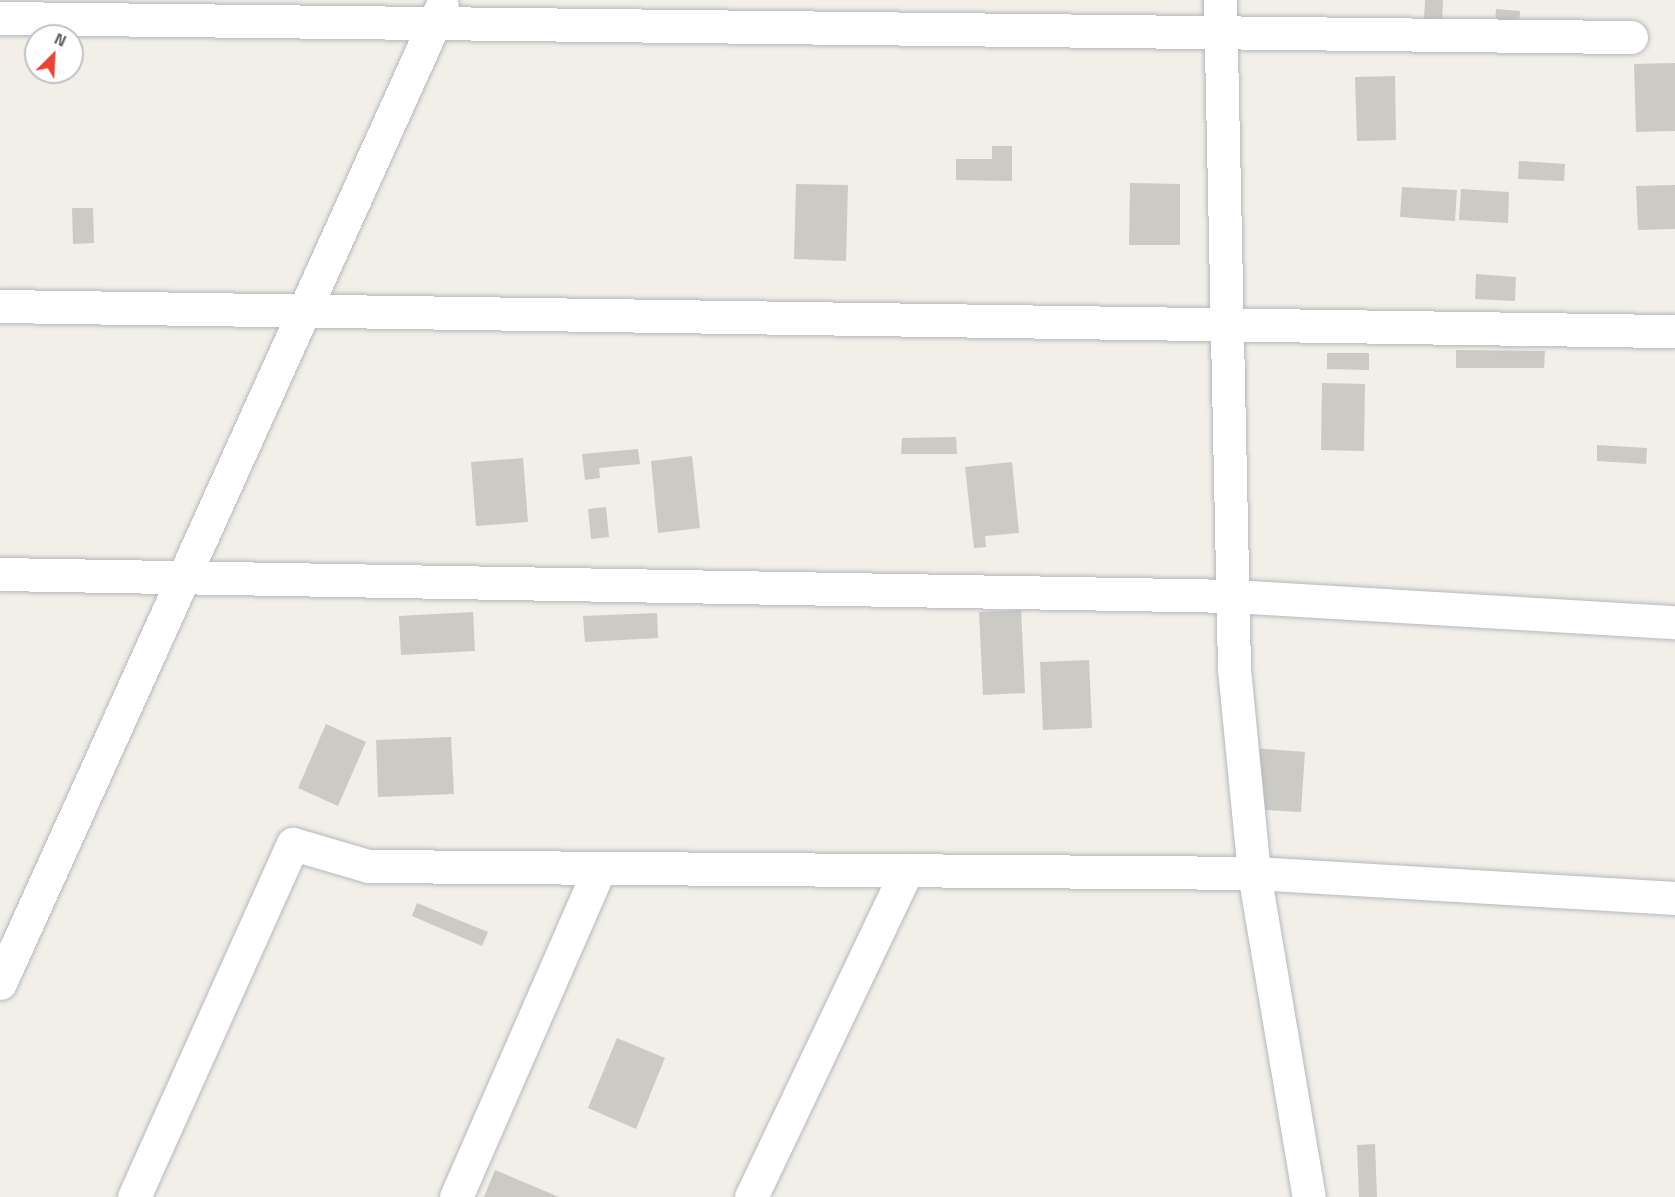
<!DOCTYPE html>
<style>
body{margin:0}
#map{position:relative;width:1675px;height:1197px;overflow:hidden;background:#f1efe8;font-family:"Titillium Web",sans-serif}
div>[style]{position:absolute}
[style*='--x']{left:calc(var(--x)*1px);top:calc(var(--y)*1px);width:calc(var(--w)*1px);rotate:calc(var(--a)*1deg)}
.building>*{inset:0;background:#cccac5}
.roads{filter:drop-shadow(0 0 2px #b5b8bc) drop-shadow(0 0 2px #b5b8bc)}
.minor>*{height:33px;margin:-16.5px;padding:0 16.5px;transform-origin:16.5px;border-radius:16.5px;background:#fff}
span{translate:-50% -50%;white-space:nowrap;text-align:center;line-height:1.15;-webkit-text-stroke:4.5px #fff;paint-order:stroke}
.north{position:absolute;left:24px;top:24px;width:60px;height:60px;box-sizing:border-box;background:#fff;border:2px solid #bfc1c3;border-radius:50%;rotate:24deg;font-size:16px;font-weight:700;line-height:24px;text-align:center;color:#5f6368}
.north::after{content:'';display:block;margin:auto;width:21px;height:27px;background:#ea4335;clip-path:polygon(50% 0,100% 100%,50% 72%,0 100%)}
</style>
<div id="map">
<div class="building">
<i style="clip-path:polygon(1425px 0,1443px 0,1442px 22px,1424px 21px)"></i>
<i style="clip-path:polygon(1496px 9px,1520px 11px,1519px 26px,1495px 25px)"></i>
<i style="clip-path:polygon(1675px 63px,1675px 131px,1636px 132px,1634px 64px)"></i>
<i style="clip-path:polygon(1395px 76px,1396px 140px,1357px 141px,1355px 77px)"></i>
<i style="clip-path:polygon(992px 146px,1012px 146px,1012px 181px,956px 180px,956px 159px,992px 159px)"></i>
<i style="clip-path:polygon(1519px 161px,1565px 164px,1564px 181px,1518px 179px)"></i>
<i style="clip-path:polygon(1130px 183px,1180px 184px,1180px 245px,1129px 245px)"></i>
<i style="clip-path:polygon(796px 184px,848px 185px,846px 261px,794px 259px)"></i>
<i style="clip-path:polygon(1675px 185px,1675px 229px,1638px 230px,1636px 186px)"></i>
<i style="clip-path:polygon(1402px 187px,1457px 190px,1455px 221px,1400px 217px)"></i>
<i style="clip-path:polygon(1461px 189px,1509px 192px,1508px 223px,1459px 220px)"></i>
<i style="clip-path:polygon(72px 208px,93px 208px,94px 243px,73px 244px)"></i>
<i style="clip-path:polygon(1476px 274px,1516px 277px,1515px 301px,1475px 299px)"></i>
<i style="clip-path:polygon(1456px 350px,1545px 351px,1544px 368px,1456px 368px)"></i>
<i style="clip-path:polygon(1327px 353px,1369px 353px,1369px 370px,1327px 369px)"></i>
<i style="clip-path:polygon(1322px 383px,1365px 384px,1364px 451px,1321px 450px)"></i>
<i style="clip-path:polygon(956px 437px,957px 454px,901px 454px,902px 438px)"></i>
<i style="clip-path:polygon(1597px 445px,1647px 448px,1646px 464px,1597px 461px)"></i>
<i style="clip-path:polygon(638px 449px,640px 464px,599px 468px,600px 478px,585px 480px,582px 454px)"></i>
<i style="clip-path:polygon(692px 456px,700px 528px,658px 533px,651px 461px)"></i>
<i style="clip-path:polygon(523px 458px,528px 522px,476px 526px,471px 462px)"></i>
<i style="clip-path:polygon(1012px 462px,1019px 533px,985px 536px,986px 547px,974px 548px,965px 467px)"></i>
<i style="clip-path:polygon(606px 507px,609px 537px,591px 539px,588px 509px)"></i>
<i style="clip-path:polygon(1021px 610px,1025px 693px,983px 695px,979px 612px)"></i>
<i style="clip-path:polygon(473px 612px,475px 651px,401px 655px,399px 616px)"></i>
<i style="clip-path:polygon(657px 613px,658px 638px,585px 642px,583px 616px)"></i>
<i style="clip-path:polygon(1089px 660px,1092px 728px,1043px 730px,1040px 662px)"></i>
<i style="clip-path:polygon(326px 724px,366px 742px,338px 806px,298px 788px)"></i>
<i style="clip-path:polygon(451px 737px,454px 794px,378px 797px,376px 740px)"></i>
<i style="clip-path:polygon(1253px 748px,1305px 752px,1301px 812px,1249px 809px)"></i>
<i style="clip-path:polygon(417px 903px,488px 932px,482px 946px,412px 916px)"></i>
<i style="clip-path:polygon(617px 1038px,665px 1058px,636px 1129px,588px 1108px)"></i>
<i style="clip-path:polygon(1375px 1144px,1377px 1197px,1359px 1197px,1357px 1145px)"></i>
<i style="clip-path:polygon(495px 1170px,559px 1197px,484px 1197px)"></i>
</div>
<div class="roads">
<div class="minor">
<i style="--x:1220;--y:0;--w:669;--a:88.8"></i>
<i style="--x:1234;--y:669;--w:205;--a:84.4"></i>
<i style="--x:1254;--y:873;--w:329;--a:80.4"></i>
<i style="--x:0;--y:18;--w:1631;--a:0.67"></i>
<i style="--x:0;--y:306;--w:1675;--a:0.86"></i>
<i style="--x:0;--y:574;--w:1232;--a:1.02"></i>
<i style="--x:1232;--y:596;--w:444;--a:3.4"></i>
<i style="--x:0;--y:983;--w:1072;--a:-65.66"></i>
<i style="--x:134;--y:1197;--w:387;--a:-65.8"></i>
<i style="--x:293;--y:844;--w:78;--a:16.3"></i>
<i style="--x:368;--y:866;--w:886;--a:0.45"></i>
<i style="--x:1254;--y:873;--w:422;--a:3.4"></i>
<i style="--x:456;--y:1197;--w:359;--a:-66.4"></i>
<i style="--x:751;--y:1197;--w:362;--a:-64.5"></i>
</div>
</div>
<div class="north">N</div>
</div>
